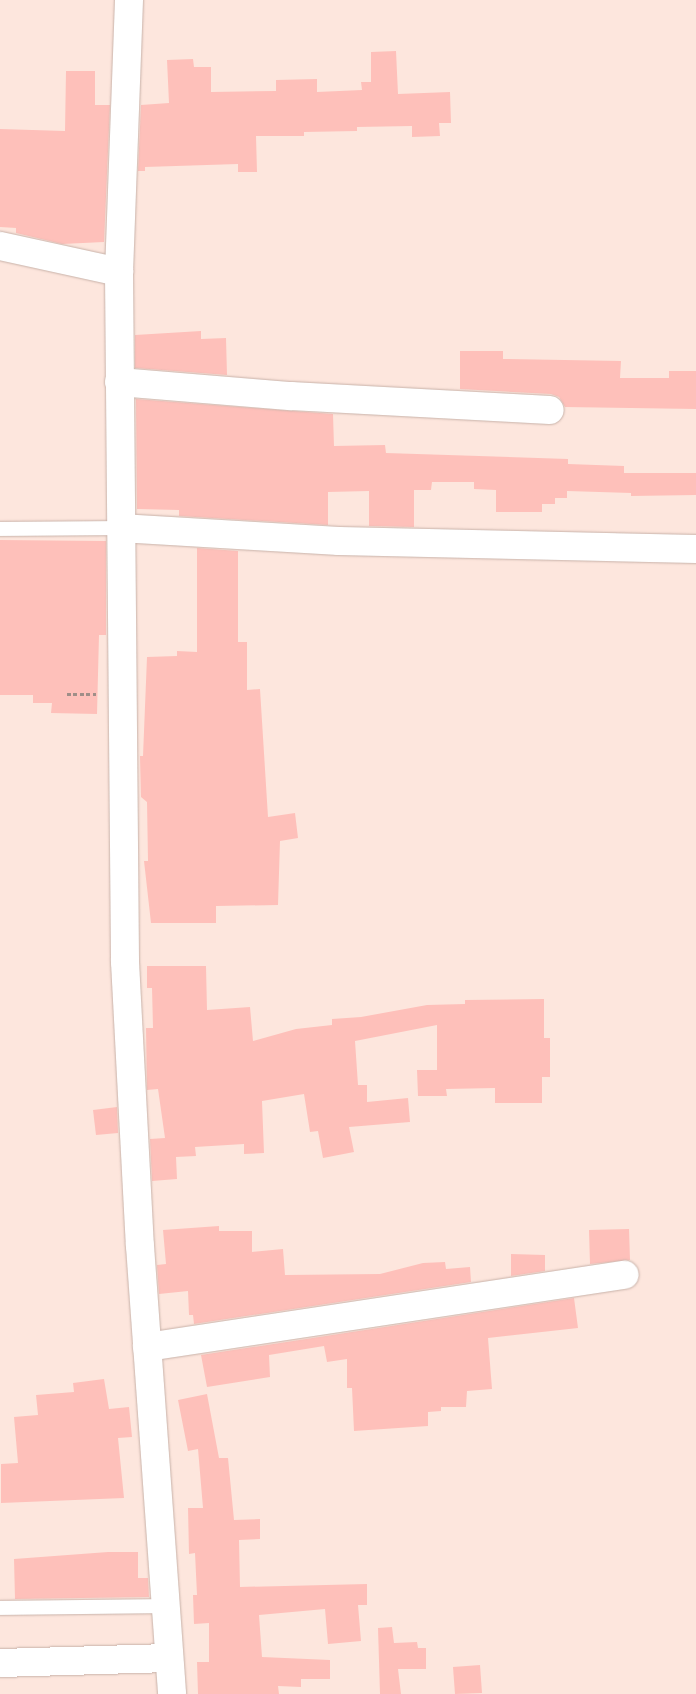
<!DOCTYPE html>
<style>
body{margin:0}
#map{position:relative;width:696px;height:1694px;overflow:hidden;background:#fde6dd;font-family:"Varela Round",sans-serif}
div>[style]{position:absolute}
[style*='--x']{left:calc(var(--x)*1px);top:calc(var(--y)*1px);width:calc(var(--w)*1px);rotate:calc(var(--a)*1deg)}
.building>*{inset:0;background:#fec0ba}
.path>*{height:3px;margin-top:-1.5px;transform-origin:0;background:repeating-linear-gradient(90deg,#9f8e88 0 4px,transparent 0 6.5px)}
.roads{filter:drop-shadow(0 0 1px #c8b2a9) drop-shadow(0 0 1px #c8b2a9)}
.service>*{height:14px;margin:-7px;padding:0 7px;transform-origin:7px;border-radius:7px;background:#fff}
.minor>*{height:28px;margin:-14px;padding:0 14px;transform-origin:14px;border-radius:14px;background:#fff}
span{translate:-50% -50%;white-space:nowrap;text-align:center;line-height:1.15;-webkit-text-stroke:4px #fde6dd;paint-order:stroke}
</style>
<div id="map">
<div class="building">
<i style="clip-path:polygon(396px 51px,398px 94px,450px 92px,451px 123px,439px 123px,440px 136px,412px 137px,412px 126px,357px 127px,357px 131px,304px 132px,304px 136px,256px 136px,257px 172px,238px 172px,238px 164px,145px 167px,145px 171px,138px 171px,141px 105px,169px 103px,167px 60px,193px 59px,194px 67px,211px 67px,211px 92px,276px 91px,276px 80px,317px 79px,317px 92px,362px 90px,361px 82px,371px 82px,371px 52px)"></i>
<i style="clip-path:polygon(66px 71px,95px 71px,95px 105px,110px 105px,104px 242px,62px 244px,16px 233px,16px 228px,0 227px,0 129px,65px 131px)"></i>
<i style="clip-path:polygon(201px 331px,201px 339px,226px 338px,227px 375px,135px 368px,135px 335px)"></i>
<i style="clip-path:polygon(460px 351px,503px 351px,503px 359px,621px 361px,620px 378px,669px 378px,669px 371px,696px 371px,696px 409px,565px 407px,559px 397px,551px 394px,460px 389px)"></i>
<i style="clip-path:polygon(136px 399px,333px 414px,334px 446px,385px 445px,386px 453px,568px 459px,568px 464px,624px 466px,624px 473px,696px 473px,696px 495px,631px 496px,631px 493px,567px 491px,567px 498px,555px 498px,555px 504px,542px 504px,542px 512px,496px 512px,496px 490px,474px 489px,474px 482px,432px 482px,431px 490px,414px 490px,414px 527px,369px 526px,369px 491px,328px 492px,328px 525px,179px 516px,179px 510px,137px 509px)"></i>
<i style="clip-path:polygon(0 540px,106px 541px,106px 635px,99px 635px,97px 714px,51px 713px,52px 703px,33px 703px,33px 695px,0 695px)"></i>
<i style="clip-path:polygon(197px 548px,238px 551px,238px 642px,247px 642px,247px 690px,260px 689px,268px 817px,295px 813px,298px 838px,280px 841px,278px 905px,216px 906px,216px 923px,151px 923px,144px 861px,148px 861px,147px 802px,141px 797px,140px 756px,143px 756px,147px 657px,177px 656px,177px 651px,197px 652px)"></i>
<i style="clip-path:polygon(147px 966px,206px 966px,207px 1010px,250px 1007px,253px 1041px,296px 1029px,332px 1025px,332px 1019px,361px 1017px,427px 1005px,465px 1004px,465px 1000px,544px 999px,544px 1038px,550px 1038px,550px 1077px,542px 1077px,542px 1103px,495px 1103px,495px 1088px,446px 1089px,447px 1096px,418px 1096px,417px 1070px,437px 1070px,437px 1025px,355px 1041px,358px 1085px,367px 1085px,367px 1102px,408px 1098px,410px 1122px,349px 1127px,354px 1152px,323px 1158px,318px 1131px,310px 1132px,304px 1094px,262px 1101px,264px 1153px,244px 1154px,244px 1144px,195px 1147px,196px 1156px,176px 1157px,177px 1179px,152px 1181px,150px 1139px,165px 1138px,158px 1089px,147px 1090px,146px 1028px,153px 1028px,152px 988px,147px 988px)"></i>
<i style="clip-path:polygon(117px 1107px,118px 1133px,96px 1135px,93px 1110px)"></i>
<i style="clip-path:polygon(219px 1226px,219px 1231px,252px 1231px,252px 1252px,283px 1249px,285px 1275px,380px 1274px,423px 1263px,445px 1262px,446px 1269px,470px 1267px,471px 1282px,194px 1324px,193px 1315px,189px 1315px,188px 1291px,159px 1294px,157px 1265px,166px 1264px,163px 1230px)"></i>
<i style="clip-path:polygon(629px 1229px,630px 1260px,590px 1264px,589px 1230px)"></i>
<i style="clip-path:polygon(511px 1254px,545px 1255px,545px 1271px,511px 1276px)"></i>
<i style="clip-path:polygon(574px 1298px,578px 1328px,488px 1338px,492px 1389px,467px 1391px,466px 1407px,441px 1407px,441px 1411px,428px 1412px,428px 1426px,354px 1431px,352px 1388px,347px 1388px,347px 1359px,327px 1362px,324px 1346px,269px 1355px,270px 1377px,207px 1387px,201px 1355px)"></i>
<i style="clip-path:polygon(104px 1379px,109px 1409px,129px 1407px,132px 1437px,118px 1438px,124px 1498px,1px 1503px,1px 1464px,18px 1463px,14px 1417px,38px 1415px,36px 1395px,74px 1392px,73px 1383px)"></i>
<i style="clip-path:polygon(207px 1394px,219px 1458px,228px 1458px,234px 1520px,260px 1519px,260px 1539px,239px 1540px,240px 1587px,367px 1584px,367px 1605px,358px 1605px,361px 1641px,328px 1644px,325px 1609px,259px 1615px,262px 1657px,330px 1660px,330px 1679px,301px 1679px,301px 1687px,278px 1686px,279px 1694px,198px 1694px,197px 1662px,209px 1662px,209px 1623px,194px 1624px,193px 1595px,197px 1595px,195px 1553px,189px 1554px,188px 1508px,203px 1508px,198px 1449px,188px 1451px,178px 1400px)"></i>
<i style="clip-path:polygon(108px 1552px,138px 1552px,138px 1578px,148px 1578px,149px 1597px,15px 1599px,14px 1559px)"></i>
<i style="clip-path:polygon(392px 1627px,394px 1643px,417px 1642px,418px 1648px,426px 1648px,426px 1669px,398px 1669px,401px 1694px,380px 1694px,378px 1628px)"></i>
<i style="clip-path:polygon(480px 1665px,482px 1693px,455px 1694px,453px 1667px)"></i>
</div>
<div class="path">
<i style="--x:67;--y:694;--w:29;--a:0"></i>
</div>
<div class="roads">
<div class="service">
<i style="--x:0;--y:529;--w:120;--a:-0.5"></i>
<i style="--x:0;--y:1608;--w:165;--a:-0.7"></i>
</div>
<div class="minor">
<i style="--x:129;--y:0;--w:272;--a:92.1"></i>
<i style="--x:119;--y:272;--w:690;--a:89.5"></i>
<i style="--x:125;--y:962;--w:284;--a:87"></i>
<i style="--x:140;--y:1246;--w:449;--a:85.9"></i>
<i style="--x:0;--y:246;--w:122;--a:12.3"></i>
<i style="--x:119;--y:382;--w:173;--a:4.7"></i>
<i style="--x:291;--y:396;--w:259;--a:3.1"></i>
<i style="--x:120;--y:528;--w:219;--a:3.4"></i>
<i style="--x:339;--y:541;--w:357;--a:1.3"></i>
<i style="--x:147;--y:1347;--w:483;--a:-8.6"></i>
<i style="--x:0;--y:1663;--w:169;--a:-1.7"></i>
</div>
</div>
</div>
